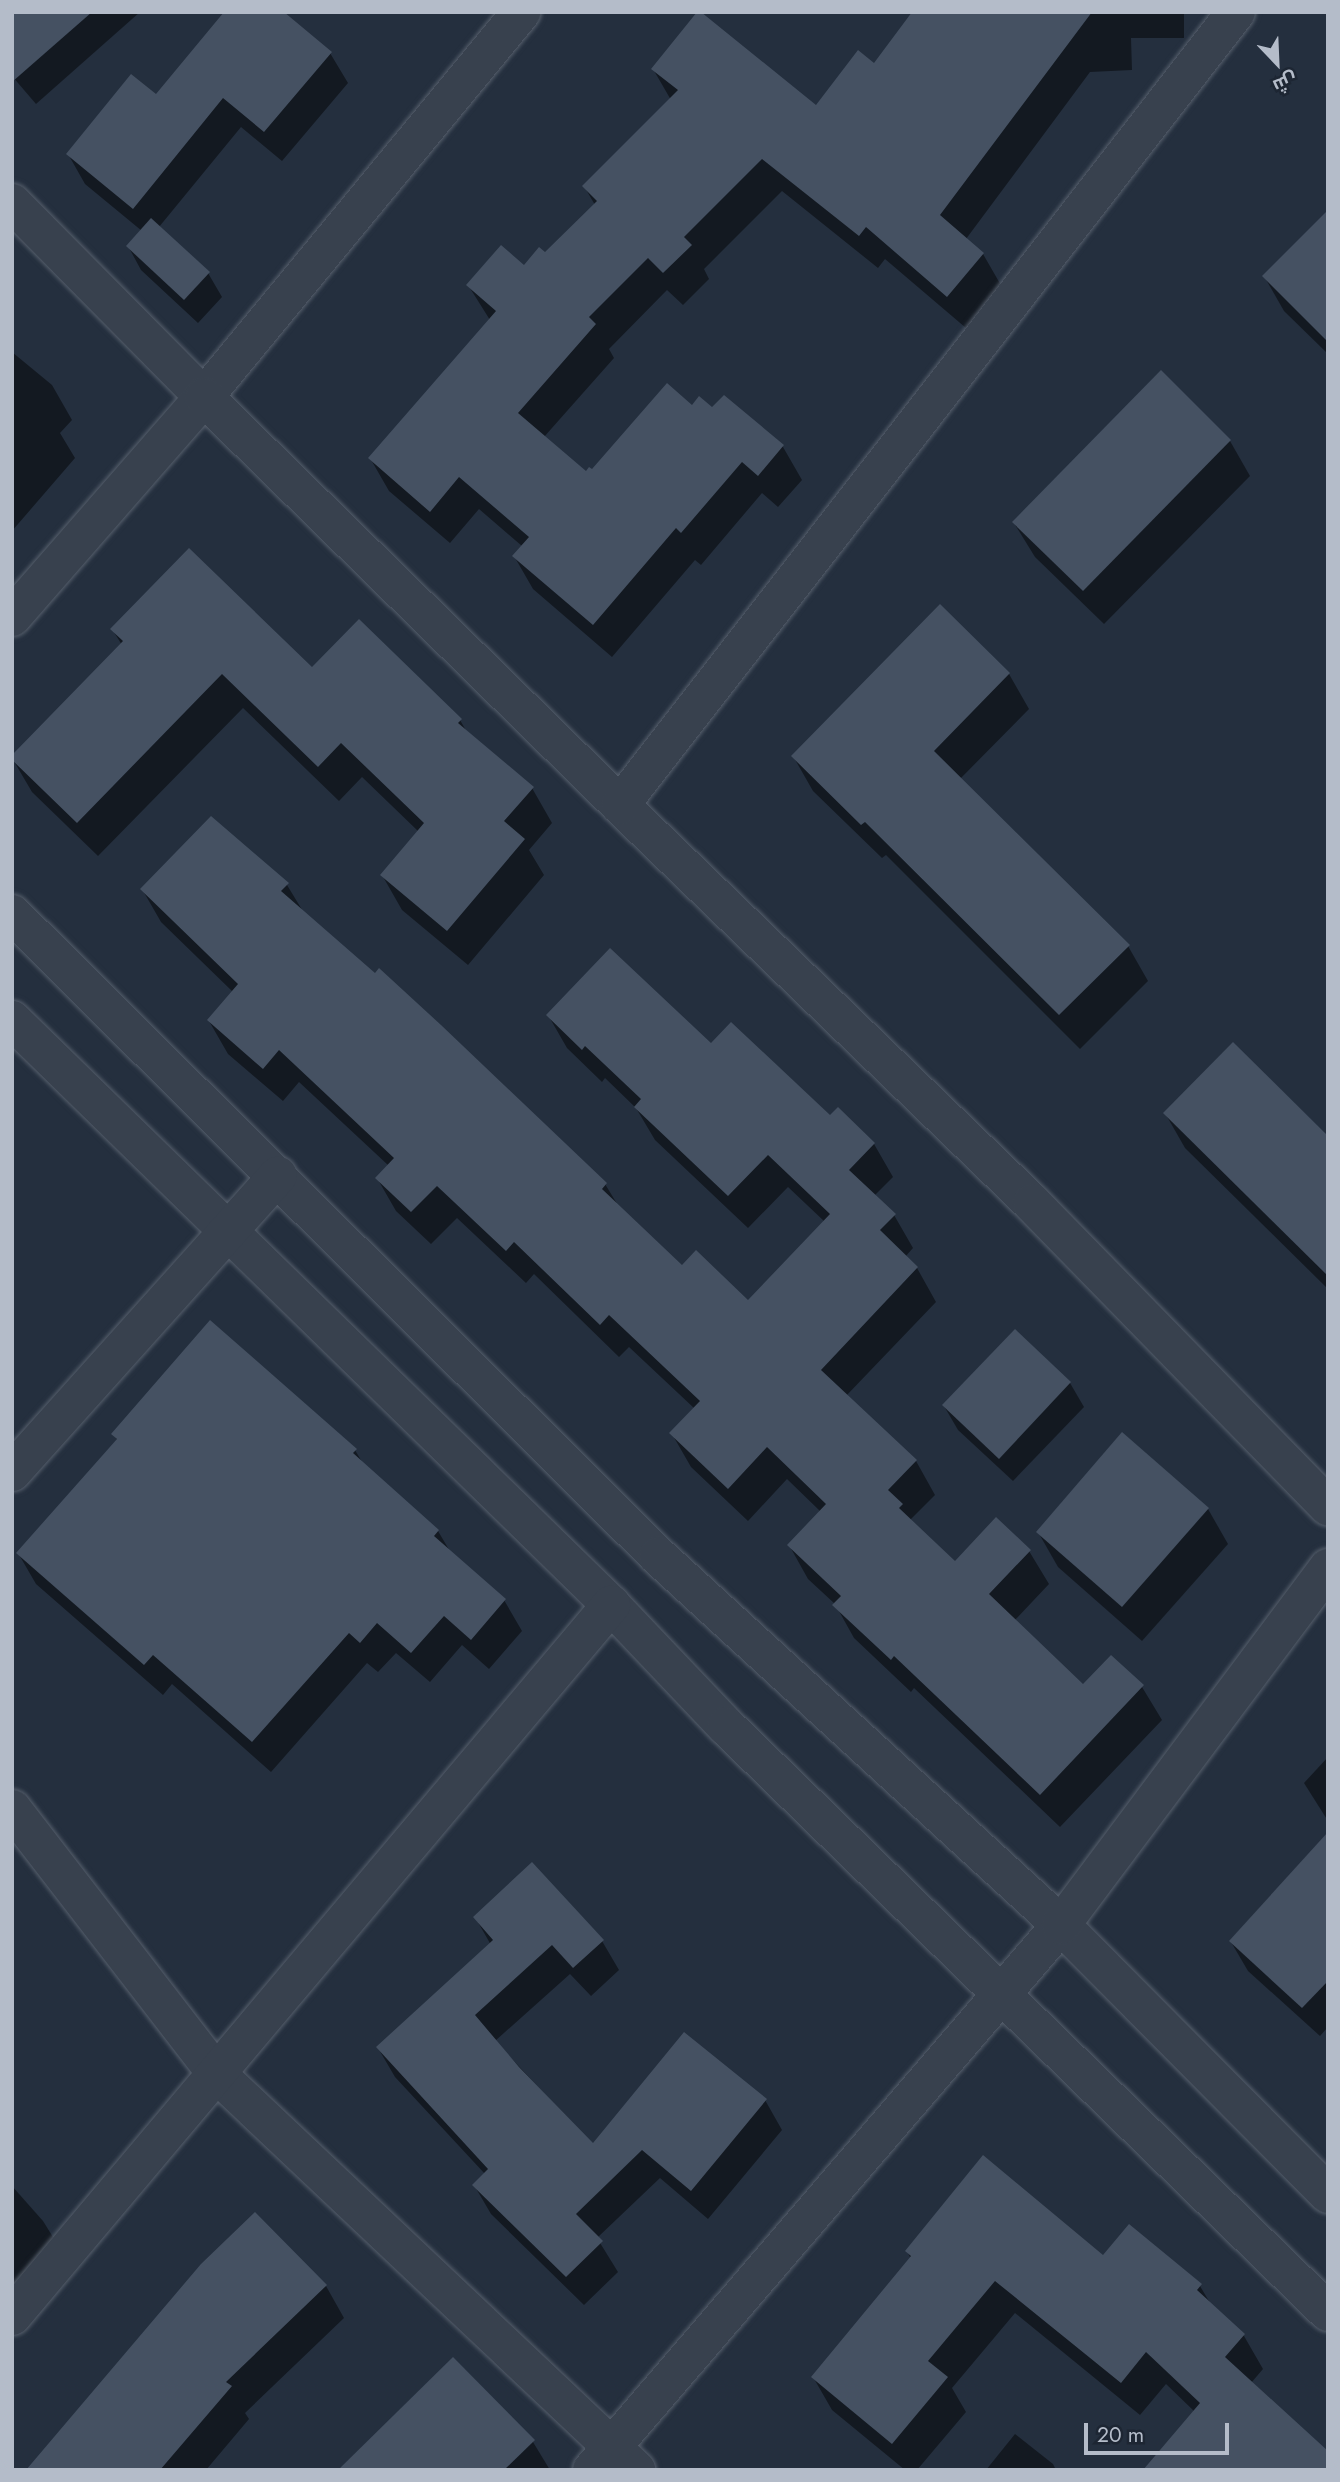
<!DOCTYPE html>
<meta charset="utf-8">
<style>
body{margin:0}
#map{position:relative;width:1340px;height:2482px;overflow:hidden;background:#242f3e;font-family:Jost,Cairo,sans-serif}
div>[style]{position:absolute}
[style*='--x']{left:calc(var(--x)*1px);top:calc(var(--y)*1px);width:calc(var(--w)*1px);rotate:calc(var(--a)*1deg)}
.shadow>*{inset:0;background:#0007}
.building>*{inset:0;background:#455162}
.roads{filter:drop-shadow(0 0 2px #565f6c) drop-shadow(0 0 2px #565f6c)}
.street>*{height:38px;margin:-19px;padding:0 19px;transform-origin:19px;border-radius:19px;background:#38414e}
span{translate:-50% -50%;white-space:nowrap;text-align:center;line-height:1.15;-webkit-text-stroke:5px #1d2633;paint-order:stroke}
.frame{position:absolute;inset:0;border:14px solid #b4bcc9;pointer-events:none}
.north{position:absolute;left:1242px;top:28px;width:70px;height:70px;-webkit-text-stroke:5px #1d2633;paint-order:stroke;rotate:157deg;font-size:19px;font-weight:700;line-height:28px;text-align:center;color:#b4bcc9}
.north::after{content:'';display:block;margin:auto;width:24px;height:32px;background:#b4bcc9;clip-path:polygon(50% 0,100% 100%,50% 72%,0 100%)}
.scale{position:absolute;left:1084px;top:2423px;width:145px;height:32px;box-sizing:border-box;border:4px solid #b4bcc9;border-top:0;padding-left:9px;font-size:21px;line-height:24px;white-space:nowrap;color:#b4bcc9;-webkit-text-stroke:5px #1d2633;paint-order:stroke}
</style>
<div id="map">
<div class="shadow">
<i style="clip-path:polygon(12px 12px,140px 12px,36px 104px,12px 76px)"></i>
<i style="clip-path:polygon(915px 12px,1184px 12px,1184px 38px,1131px 38px,1132px 70px,1090px 72px,966px 239px,983px 254px,1002px 287px,966px 328px,885px 259px,878px 268px,782px 191px,704px 269px,709px 279px,683px 305px,667px 290px,609px 349px,614px 358px,544px 437px,586px 473px,692px 407px,713px 410px,724px 397px,783px 447px,802px 480px,778px 507px,762px 493px,701px 565px,695px 560px,612px 657px,533px 589px,514px 556px,522px 546px,479px 509px,450px 543px,389px 491px,370px 458px,490px 320px,468px 285px,525px 267px,546px 255px,595px 205px,584px 186px,671px 100px,653px 69px,817px 108px,875px 65px)"></i>
<i style="clip-path:polygon(330px 53px,348px 83px,282px 161px,241px 127px,159px 227px,208px 273px,222px 297px,198px 323px,141px 270px,128px 246px,142px 231px,85px 184px,68px 154px,157px 96px)"></i>
<i style="clip-path:polygon(1328px 212px,1328px 354px,1284px 311px,1264px 276px)"></i>
<i style="clip-path:polygon(12px 352px,52px 385px,72px 420px,60px 433px,75px 458px,12px 531px)"></i>
<i style="clip-path:polygon(1230px 441px,1250px 476px,1104px 624px,1035px 557px,1014px 523px)"></i>
<i style="clip-path:polygon(940px 606px,1009px 674px,1029px 709px,960px 779px,1128px 946px,1148px 981px,1080px 1049px,886px 855px,882px 858px,813px 791px,793px 756px)"></i>
<i style="clip-path:polygon(112px 629px,312px 669px,460px 720px,468px 734px,532px 788px,552px 823px,529px 850px,544px 875px,468px 965px,402px 910px,382px 875px,419px 832px,362px 777px,339px 801px,243px 708px,98px 856px,32px 792px,12px 758px,122px 645px)"></i>
<i style="clip-path:polygon(287px 885px,304px 913px,605px 1184px,619px 1207px,682px 1267px,748px 1303px,825px 1222px,788px 1187px,748px 1228px,655px 1140px,636px 1108px,605px 1078px,602px 1082px,567px 1048px,548px 1015px,711px 1046px,874px 1144px,893px 1177px,874px 1196px,894px 1215px,913px 1248px,905px 1257px,917px 1268px,936px 1302px,846px 1396px,916px 1461px,935px 1495px,910px 1520px,955px 1564px,1029px 1551px,1049px 1584px,1014px 1621px,1083px 1686px,1142px 1687px,1162px 1720px,1060px 1827px,914px 1688px,911px 1692px,854px 1638px,835px 1604px,808px 1579px,789px 1545px,821px 1512px,787px 1479px,748px 1521px,691px 1467px,672px 1434px,695px 1409px,629px 1347px,619px 1357px,534px 1274px,526px 1283px,457px 1218px,431px 1244px,396px 1211px,377px 1178px,389px 1166px,299px 1082px,283px 1101px,228px 1054px,209px 1021px,233px 992px,161px 922px,142px 889px)"></i>
<i style="clip-path:polygon(1165px 1113px,1328px 1139px,1328px 1289px,1185px 1148px)"></i>
<i style="clip-path:polygon(1015px 1331px,1070px 1383px,1084px 1407px,1013px 1481px,958px 1430px,944px 1406px)"></i>
<i style="clip-path:polygon(113px 1434px,355px 1450px,365px 1467px,438px 1531px,451px 1553px,504px 1600px,522px 1631px,489px 1669px,462px 1645px,430px 1682px,396px 1653px,378px 1672px,367px 1663px,271px 1772px,172px 1684px,163px 1695px,36px 1584px,18px 1553px,118px 1441px)"></i>
<i style="clip-path:polygon(1208px 1509px,1228px 1544px,1142px 1641px,1058px 1567px,1038px 1532px)"></i>
<i style="clip-path:polygon(1328px 1757px,1328px 1821px,1304px 1783px)"></i>
<i style="clip-path:polygon(1328px 1880px,1328px 2027px,1320px 2036px,1248px 1971px,1231px 1942px)"></i>
<i style="clip-path:polygon(475px 1917px,602px 1941px,619px 1970px,591px 1996px,570px 1974px,495px 2041px,593px 2145px,765px 2100px,782px 2130px,708px 2219px,660px 2178px,597px 2238px,618px 2272px,584px 2305px,491px 2214px,474px 2185px,485px 2174px,395px 2077px,378px 2048px,491px 1945px)"></i>
<i style="clip-path:polygon(12px 2186px,43px 2221px,61px 2250px,12px 2293px)"></i>
<i style="clip-path:polygon(907px 2251px,1104px 2257px,1200px 2286px,1213px 2308px,1244px 2336px,1263px 2369px,1251px 2383px,1195px 2412px,1166px 2384px,1140px 2415px,1015px 2313px,952px 2388px,966px 2412px,917px 2470px,905px 2470px,832px 2410px,813px 2377px,911px 2259px)"></i>
<i style="clip-path:polygon(326px 2286px,344px 2318px,245px 2413px,249px 2419px,206px 2470px,28px 2470px)"></i>
<i style="clip-path:polygon(1015px 2434px,1053px 2464px,1056px 2470px,986px 2470px)"></i>
<i style="clip-path:polygon(533px 2442px,550px 2470px,340px 2470px)"></i>
</div>
<div class="building">
<i style="clip-path:polygon(12px 12px,92px 12px,12px 82px)"></i>
<i style="clip-path:polygon(224px 12px,284px 12px,332px 52px,264px 132px,223px 98px,133px 209px,66px 154px,131px 74px,156px 94px)"></i>
<i style="clip-path:polygon(697px 12px,701px 12px,816px 105px,858px 50px,874px 63px,912px 12px,1092px 12px,940px 215px,984px 253px,947px 297px,866px 227px,859px 236px,762px 159px,684px 237px,692px 245px,663px 273px,648px 258px,589px 317px,596px 324px,518px 413px,586px 471px,589px 467px,592px 469px,667px 383px,692px 405px,699px 396px,712px 407px,724px 395px,784px 445px,758px 476px,742px 462px,681px 533px,676px 528px,593px 625px,512px 556px,529px 537px,459px 477px,430px 512px,368px 458px,496px 311px,466px 285px,501px 245px,524px 265px,539px 247px,545px 252px,597px 201px,582px 186px,678px 90px,651px 69px)"></i>
<i style="clip-path:polygon(1328px 210px,1328px 342px,1262px 276px)"></i>
<i style="clip-path:polygon(151px 218px,210px 272px,184px 300px,126px 246px)"></i>
<i style="clip-path:polygon(1161px 370px,1231px 440px,1083px 591px,1012px 522px)"></i>
<i style="clip-path:polygon(189px 548px,312px 667px,359px 619px,462px 719px,458px 723px,534px 787px,504px 821px,525px 839px,447px 931px,380px 875px,424px 823px,341px 743px,318px 767px,222px 674px,77px 823px,12px 760px,12px 755px,123px 641px,110px 629px)"></i>
<i style="clip-path:polygon(940px 604px,1010px 673px,934px 751px,1130px 945px,1059px 1015px,865px 822px,861px 825px,791px 756px)"></i>
<i style="clip-path:polygon(211px 816px,289px 883px,281px 891px,375px 973px,379px 968px,441px 1025px,607px 1183px,602px 1189px,682px 1265px,696px 1250px,748px 1300px,830px 1214px,768px 1155px,728px 1196px,634px 1107px,641px 1099px,585px 1046px,582px 1050px,546px 1015px,610px 948px,711px 1043px,731px 1022px,830px 1115px,838px 1107px,875px 1143px,849px 1170px,896px 1214px,880px 1230px,918px 1267px,821px 1370px,917px 1460px,888px 1490px,903px 1504px,899px 1508px,955px 1561px,996px 1517px,1031px 1550px,989px 1594px,1083px 1684px,1111px 1655px,1144px 1685px,1040px 1795px,894px 1656px,891px 1660px,832px 1605px,841px 1596px,787px 1545px,826px 1504px,767px 1447px,728px 1489px,669px 1433px,700px 1401px,609px 1315px,600px 1325px,514px 1242px,506px 1251px,437px 1186px,411px 1212px,375px 1178px,394px 1158px,279px 1050px,263px 1069px,207px 1020px,238px 984px,140px 889px)"></i>
<i style="clip-path:polygon(1233px 1042px,1328px 1136px,1328px 1276px,1163px 1113px)"></i>
<i style="clip-path:polygon(210px 1320px,357px 1449px,353px 1453px,439px 1530px,434px 1536px,506px 1599px,471px 1640px,444px 1616px,411px 1653px,377px 1623px,360px 1643px,349px 1633px,252px 1742px,153px 1655px,144px 1665px,16px 1553px,117px 1439px,111px 1434px)"></i>
<i style="clip-path:polygon(1015px 1329px,1071px 1382px,999px 1459px,942px 1405px)"></i>
<i style="clip-path:polygon(1122px 1432px,1209px 1508px,1122px 1607px,1036px 1532px)"></i>
<i style="clip-path:polygon(1328px 1832px,1328px 1981px,1302px 2008px,1229px 1941px)"></i>
<i style="clip-path:polygon(532px 1862px,604px 1940px,573px 1968px,552px 1945px,475px 2015px,519px 2067px,593px 2143px,684px 2032px,767px 2099px,691px 2191px,642px 2150px,576px 2214px,603px 2241px,566px 2277px,472px 2185px,488px 2169px,376px 2047px,493px 1940px,473px 1917px)"></i>
<i style="clip-path:polygon(983px 2155px,1103px 2255px,1129px 2224px,1202px 2284px,1197px 2290px,1245px 2334px,1225px 2357px,1328px 2451px,1328px 2470px,1143px 2470px,1200px 2403px,1146px 2352px,1121px 2383px,995px 2281px,928px 2361px,948px 2377px,892px 2444px,811px 2377px,911px 2256px,905px 2251px)"></i>
<i style="clip-path:polygon(255px 2212px,327px 2285px,226px 2382px,232px 2386px,160px 2470px,26px 2470px,201px 2264px)"></i>
<i style="clip-path:polygon(453px 2357px,535px 2440px,504px 2470px,338px 2470px)"></i>
</div>
<div class="roads">
<div class="street">
<i style="--x:12;--y:203;--w:273;--a:45.3"></i>
<i style="--x:204;--y:397;--w:499;--a:-50.5"></i>
<i style="--x:12;--y:617;--w:292;--a:-48.9"></i>
<i style="--x:204;--y:397;--w:583;--a:44.44"></i>
<i style="--x:620;--y:805;--w:573;--a:44.01"></i>
<i style="--x:1032;--y:1203;--w:424;--a:45.7"></i>
<i style="--x:620;--y:805;--w:1004;--a:-52.16"></i>
<i style="--x:12;--y:914;--w:911;--a:44.82"></i>
<i style="--x:658;--y:1556;--w:546;--a:42.48"></i>
<i style="--x:1061;--y:1925;--w:379;--a:45.2"></i>
<i style="--x:12;--y:1020;--w:837;--a:44.32"></i>
<i style="--x:611;--y:1605;--w:167;--a:46.5"></i>
<i style="--x:726;--y:1726;--w:840;--a:44.23"></i>
<i style="--x:12;--y:1472;--w:398;--a:-48.1"></i>
<i style="--x:12;--y:1809;--w:335;--a:52.3"></i>
<i style="--x:217;--y:2074;--w:577;--a:43.38"></i>
<i style="--x:12;--y:2316;--w:930;--a:-49.89"></i>
<i style="--x:592;--y:2470;--w:719;--a:-49.29"></i>
<i style="--x:1061;--y:1925;--w:446;--a:-53.2"></i>
</div>
</div>
<div class="frame"></div>
<div class="north">ش</div>
<div class="scale">20 m</div>
</div>
